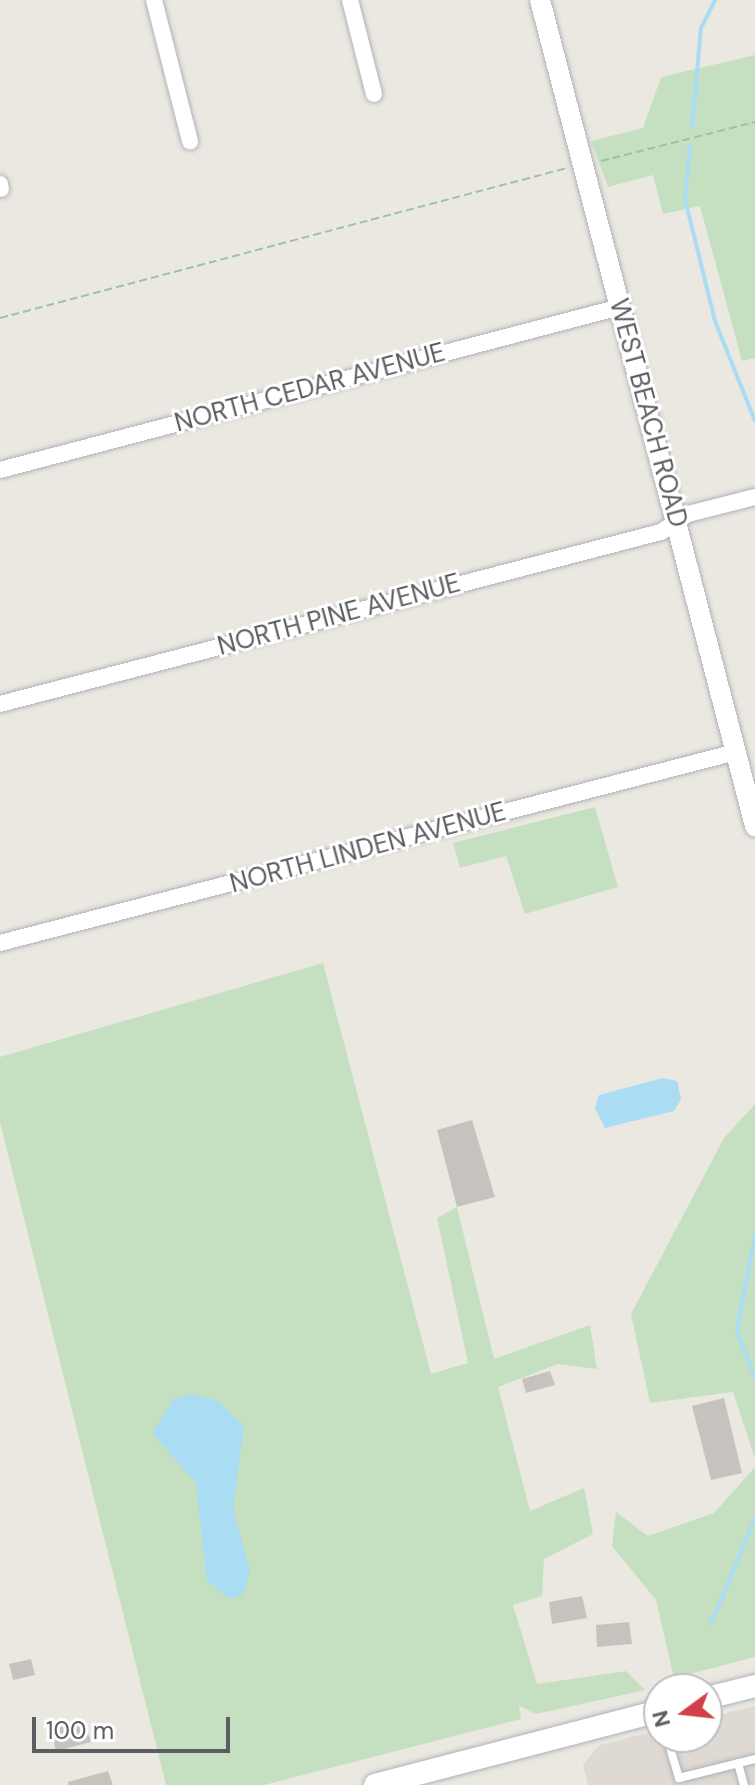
<!DOCTYPE html>
<style>
body{margin:0}
#map{position:relative;width:755px;height:1785px;overflow:hidden;background:#ebe8e2;font-family:"DM Sans",sans-serif}
div>[style]{position:absolute}
[style*='--x']{left:calc(var(--x)*1px);top:calc(var(--y)*1px);width:calc(var(--w)*1px);rotate:calc(var(--a)*1deg)}
.education>*{inset:0;background:#ded9d3}
.green>*{inset:0;background:#c5e0c1}
.water>*{inset:0;background:#aadcf3}
.stream>*{height:4px;margin:-2px;padding:0 2px;transform-origin:2px;border-radius:2px;background:#aadcf3}
.building>*{inset:0;background:#c6c3be}
.path>*{height:2px;margin-top:-1px;transform-origin:0;background:repeating-linear-gradient(90deg,#9dc2a3 0 8px,transparent 0 12px)}
.roads{filter:drop-shadow(0 0 2px #afb3b6) drop-shadow(0 0 2px #afb3b6)}
.service>*{height:8px;margin:-4px;padding:0 4px;transform-origin:4px;border-radius:4px;background:#fff}
.minor>*{height:16px;margin:-8px;padding:0 8px;transform-origin:8px;border-radius:8px;background:#fff}
.tertiary>*{height:20px;margin:-10px;padding:0 10px;transform-origin:10px;border-radius:10px;background:#fff}
.secondary>*{height:22px;margin:-11px;padding:0 11px;transform-origin:11px;border-radius:11px;background:#fff}
span{translate:-50% -50%;white-space:nowrap;text-align:center;line-height:1.15;-webkit-text-stroke:6px #fff;paint-order:stroke}
.street-label{font-size:26px;color:#5a5e61}
.north{position:absolute;left:643px;top:1673px;width:80px;height:80px;box-sizing:border-box;background:#fff;border:2px solid #bdbfc0;border-radius:50%;rotate:255deg;font-size:22px;font-weight:700;line-height:32px;text-align:center;color:#5a5e61}
.north::after{content:'';display:block;margin:auto;width:28px;height:36px;background:#d24147;clip-path:polygon(50% 0,100% 100%,50% 72%,0 100%)}
.scale{position:absolute;left:32px;top:1717px;width:198px;height:36px;box-sizing:border-box;border:4px solid #5a5e61;border-top:0;padding-left:10px;font-size:24px;line-height:28px;white-space:nowrap;color:#5a5e61;-webkit-text-stroke:6px #fff;paint-order:stroke}
</style>
<div id="map">
<div class="education">
<i style="clip-path:polygon(755px 1706px,755px 1785px,588px 1785px,583px 1764px,600px 1745px,659px 1730px,659px 1737px,707px 1737px,707px 1718px)"></i>
</div>
<div class="green">
<i style="clip-path:polygon(755px 55px,755px 358px,742px 361px,700px 206px,663px 214px,653px 175px,608px 187px,591px 141px,643px 128px,661px 77px)"></i>
<i style="clip-path:polygon(595px 807px,618px 887px,525px 914px,506px 856px,460px 868px,453px 843px)"></i>
<i style="clip-path:polygon(323px 963px,431px 1374px,468px 1363px,437px 1218px,457px 1207px,494px 1359px,590px 1325px,597px 1369px,558px 1364px,498px 1387px,530px 1511px,584px 1488px,593px 1534px,544px 1559px,542px 1596px,513px 1605px,537px 1684px,626px 1671px,645px 1690px,536px 1714px,519px 1706px,521px 1719px,264px 1785px,166px 1785px,0 1122px,0 1057px)"></i>
<i style="clip-path:polygon(755px 1104px,755px 1459px,733px 1392px,650px 1403px,631px 1314px,724px 1138px)"></i>
<i style="clip-path:polygon(755px 1467px,755px 1657px,674px 1678px,656px 1600px,612px 1546px,616px 1512px,648px 1536px,714px 1513px)"></i>
</div>
<div class="water">
<i style="clip-path:polygon(663px 1078px,677px 1081px,681px 1099px,674px 1111px,605px 1128px,595px 1108px,599px 1095px)"></i>
<i style="clip-path:polygon(191px 1394px,217px 1400px,244px 1426px,233px 1509px,250px 1571px,243px 1595px,230px 1599px,207px 1581px,196px 1483px,152px 1433px,174px 1399px)"></i>
</div>
<div class="stream">
<i style="--x:692;--y:128;--w:100;--a:-84.9"></i>
<i style="--x:701;--y:28;--w:31;--a:-63"></i>
<i style="--x:690;--y:146;--w:53;--a:95.4"></i>
<i style="--x:685;--y:199;--w:126;--a:76.2"></i>
<i style="--x:715;--y:321;--w:108;--a:68.2"></i>
<i style="--x:755;--y:1235;--w:98;--a:100.6"></i>
<i style="--x:737;--y:1331;--w:50;--a:69"></i>
<i style="--x:711;--y:1624;--w:114;--a:-67.3"></i>
</div>
<div class="building">
<i style="clip-path:polygon(472px 1120px,495px 1197px,457px 1207px,437px 1130px)"></i>
<i style="clip-path:polygon(550px 1371px,555px 1385px,526px 1393px,522px 1379px)"></i>
<i style="clip-path:polygon(724px 1398px,742px 1473px,711px 1480px,692px 1406px)"></i>
<i style="clip-path:polygon(582px 1596px,587px 1618px,552px 1624px,549px 1602px)"></i>
<i style="clip-path:polygon(629px 1622px,632px 1644px,597px 1647px,596px 1625px)"></i>
<i style="clip-path:polygon(31px 1659px,35px 1675px,13px 1680px,9px 1664px)"></i>
<i style="clip-path:polygon(84px 1721px,91px 1742px,56px 1751px,51px 1729px)"></i>
<i style="clip-path:polygon(108px 1771px,113px 1785px,68px 1785px,68px 1782px)"></i>
</div>
<div class="path">
<i style="--x:601;--y:161;--w:159;--a:-14.2"></i>
<i style="--x:0;--y:318;--w:587;--a:-14.82"></i>
</div>
<div class="roads">
<div class="service">
<i style="--x:667;--y:1737;--w:43;--a:73.7"></i>
<i style="--x:679;--y:1778;--w:78;--a:-14"></i>
<i style="--x:738;--y:1763;--w:23;--a:75"></i>
</div>
<div class="minor">
<i style="--x:154;--y:0;--w:146;--a:75.7"></i>
<i style="--x:350;--y:0;--w:97;--a:75.7"></i>
<i style="--x:0;--y:184;--w:5;--a:79"></i>
<i style="--x:0;--y:470;--w:641;--a:-14.73"></i>
<i style="--x:0;--y:704;--w:683;--a:-14.59"></i>
<i style="--x:661;--y:532;--w:32;--a:-34"></i>
<i style="--x:688;--y:514;--w:69;--a:-14.2"></i>
<i style="--x:0;--y:943;--w:760;--a:-14.55"></i>
</div>
<div class="tertiary">
<i style="--x:540;--y:0;--w:854;--a:75.41"></i>
</div>
<div class="secondary">
<i style="--x:707;--y:1698;--w:49;--a:-14"></i>
<i style="--x:375;--y:1785;--w:293;--a:-14.6"></i>
</div>
</div>
<div class="street-label">
<span style="left:310px;top:388px;rotate:-15deg">NORTH CEDAR AVENUE</span>
<span style="left:648px;top:413px;rotate:75deg">WEST BEACH ROAD</span>
<span style="left:339px;top:615px;rotate:-15deg">NORTH PINE AVENUE</span>
<span style="left:368px;top:848px;rotate:-15deg">NORTH LINDEN AVENUE</span>
</div>
<div class="north">N</div>
<div class="scale">100 m</div>
</div>
